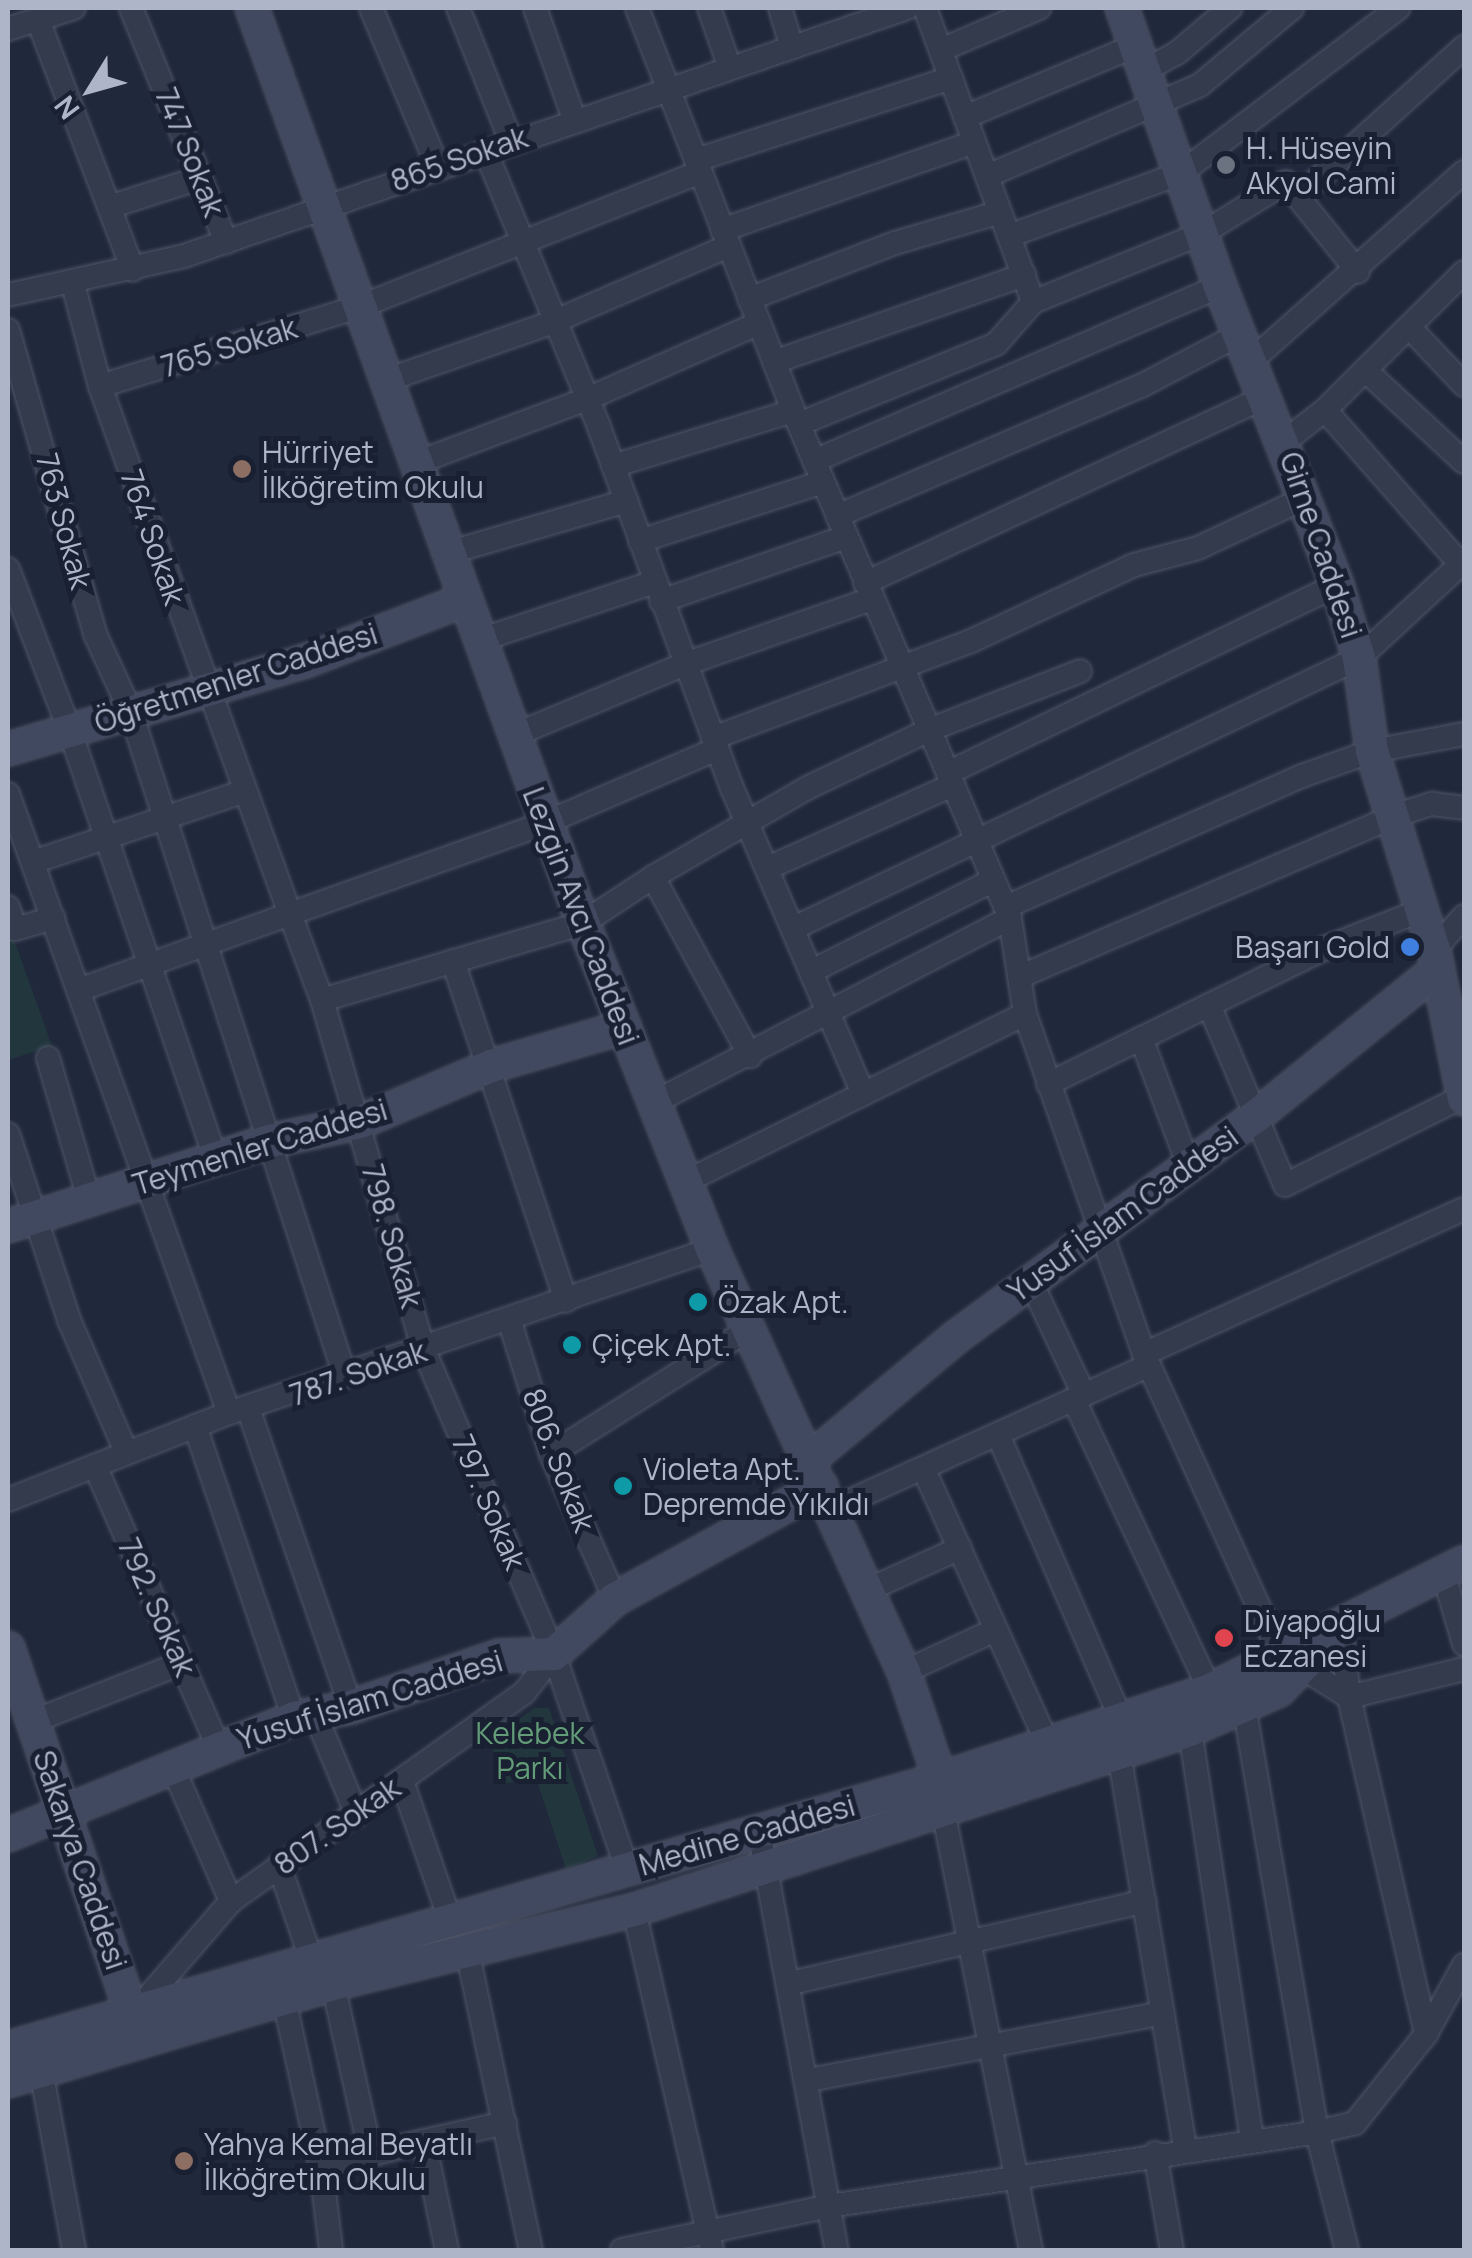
<!DOCTYPE html>
<meta charset="utf-8">
<style>
body{margin:0}
#map{position:relative;width:1472px;height:2258px;overflow:hidden;background:#20283c;font-family:Manrope,sans-serif}
div>[style]{position:absolute}
[style*='--x']{left:calc(var(--x)*1px);top:calc(var(--y)*1px);width:calc(var(--w)*1px);rotate:calc(var(--a)*1deg)}
.green>*{inset:0;background:#22373d}
.roads{filter:drop-shadow(0 0 2px #4f5567) drop-shadow(0 0 2px #4f5567)}
.street>*{height:22px;margin:-11px;padding:0 11px;transform-origin:11px;border-radius:11px;background:#343b4c}
.secondary>*{height:32px;margin:-16px;padding:0 16px;transform-origin:16px;border-radius:16px;background:#414960}
.dots>*{width:28px;height:28px;translate:-50% -50%;box-sizing:border-box;border:5px solid #192031;border-radius:50%}
span{translate:-50% -50%;white-space:nowrap;text-align:center;line-height:1.15;-webkit-text-stroke:10px #192031;paint-order:stroke}
.poi-label{font-size:30px;color:#afb5c8}
.left{translate:0 -50%;text-align:left}
.right{translate:-100% -50%;text-align:right}
.street-label{font-size:30px;color:#afb5c8}
.park-label{font-size:30px;color:#639c78}
.frame{position:absolute;inset:0;border:10px solid #afb5c8;pointer-events:none}
.north{position:absolute;left:40px;top:40px;width:100px;height:100px;-webkit-text-stroke:8px #192031;paint-order:stroke;rotate:233deg;font-size:28px;font-weight:700;line-height:40px;text-align:center;color:#afb5c8}
.north::after{content:'';display:block;margin:auto;width:35px;height:45px;background:#afb5c8;clip-path:polygon(50% 0,100% 100%,50% 72%,0 100%)}
</style>
<div id="map">
<div class="green">
<i style="clip-path:polygon(8px 923px,52px 1046px,8px 1060px)"></i>
<i style="clip-path:polygon(534px 1708px,549px 1708px,598px 1856px,566px 1869px,537px 1781px,505px 1783px,490px 1741px)"></i>
</div>
<div class="roads">
<div class="street">
<i style="--x:131;--y:8;--w:253;--a:67.9"></i>
<i style="--x:371;--y:8;--w:173;--a:67.2"></i>
<i style="--x:458;--y:8;--w:143;--a:68.3"></i>
<i style="--x:535;--y:8;--w:118;--a:70.6"></i>
<i style="--x:637;--y:8;--w:432;--a:68.8"></i>
<i style="--x:793;--y:411;--w:551;--a:66.83"></i>
<i style="--x:1010;--y:918;--w:97;--a:81.1"></i>
<i style="--x:1025;--y:1014;--w:360;--a:70.7"></i>
<i style="--x:1144;--y:1354;--w:329;--a:65.6"></i>
<i style="--x:1280;--y:1654;--w:81;--a:31.9"></i>
<i style="--x:1349;--y:1697;--w:118;--a:-13.7"></i>
<i style="--x:709;--y:8;--w:60;--a:70.7"></i>
<i style="--x:780;--y:8;--w:39;--a:73"></i>
<i style="--x:925;--y:8;--w:313;--a:69.8"></i>
<i style="--x:1033;--y:302;--w:183;--a:-22.1"></i>
<i style="--x:1203;--y:233;--w:97;--a:-31.6"></i>
<i style="--x:1286;--y:182;--w:115;--a:51.3"></i>
<i style="--x:38;--y:20;--w:267;--a:69.2"></i>
<i style="--x:8;--y:29;--w:69;--a:-17.7"></i>
<i style="--x:941;--y:50;--w:107;--a:-23.2"></i>
<i style="--x:1144;--y:71;--w:38;--a:-29"></i>
<i style="--x:1177;--y:53;--w:70;--a:-40.3"></i>
<i style="--x:965;--y:117;--w:184;--a:-22.7"></i>
<i style="--x:485;--y:150;--w:300;--a:67.6"></i>
<i style="--x:599;--y:427;--w:385;--a:69.8"></i>
<i style="--x:732;--y:788;--w:333;--a:66.8"></i>
<i style="--x:696;--y:160;--w:268;--a:-17.8"></i>
<i style="--x:987;--y:176;--w:232;--a:-23.1"></i>
<i style="--x:1200;--y:85;--w:120;--a:-39.9"></i>
<i style="--x:1298;--y:197;--w:224;--a:-42.1"></i>
<i style="--x:109;--y:207;--w:96;--a:-17.7"></i>
<i style="--x:722;--y:230;--w:267;--a:-19.2"></i>
<i style="--x:1009;--y:236;--w:183;--a:-20.1"></i>
<i style="--x:1181;--y:173;--w:273;--a:-37.2"></i>
<i style="--x:73;--y:284;--w:106;--a:75.2"></i>
<i style="--x:100;--y:386;--w:561;--a:70.21"></i>
<i style="--x:290;--y:914;--w:224;--a:160.2"></i>
<i style="--x:8;--y:295;--w:180;--a:-12.5"></i>
<i style="--x:184;--y:256;--w:764;--a:-18.93"></i>
<i style="--x:749;--y:299;--w:156;--a:-21"></i>
<i style="--x:895;--y:243;--w:109;--a:-16.4"></i>
<i style="--x:1409;--y:327;--w:80;--a:46.5"></i>
<i style="--x:8;--y:330;--w:316;--a:74"></i>
<i style="--x:95;--y:634;--w:84;--a:65.3"></i>
<i style="--x:130;--y:710;--w:700;--a:72.11"></i>
<i style="--x:1251;--y:361;--w:285;--a:-41.6"></i>
<i style="--x:774;--y:362;--w:265;--a:-19.2"></i>
<i style="--x:1365;--y:370;--w:139;--a:-44.7"></i>
<i style="--x:384;--y:381;--w:179;--a:-19.2"></i>
<i style="--x:553;--y:322;--w:192;--a:-23.4"></i>
<i style="--x:100;--y:386;--w:271;--a:-17"></i>
<i style="--x:359;--y:307;--w:367;--a:-21.6"></i>
<i style="--x:1325;--y:410;--w:57;--a:-45"></i>
<i style="--x:1365;--y:370;--w:135;--a:42.9"></i>
<i style="--x:799;--y:424;--w:213;--a:-22.1"></i>
<i style="--x:996;--y:344;--w:56;--a:-48.6"></i>
<i style="--x:1285;--y:441;--w:51;--a:-37.8"></i>
<i style="--x:1325;--y:410;--w:210;--a:48.7"></i>
<i style="--x:814;--y:461;--w:442;--a:-23.3"></i>
<i style="--x:413;--y:464;--w:186;--a:-20.5"></i>
<i style="--x:587;--y:399;--w:188;--a:-23.8"></i>
<i style="--x:613;--y:466;--w:188;--a:-17"></i>
<i style="--x:837;--y:516;--w:331;--a:-23.2"></i>
<i style="--x:1141;--y:386;--w:114;--a:-27.7"></i>
<i style="--x:640;--y:541;--w:192;--a:-17.9"></i>
<i style="--x:444;--y:554;--w:190;--a:-16.2"></i>
<i style="--x:8;--y:569;--w:173;--a:69.1"></i>
<i style="--x:70;--y:731;--w:453;--a:71.2"></i>
<i style="--x:865;--y:583;--w:443;--a:-24.9"></i>
<i style="--x:661;--y:601;--w:196;--a:-19.1"></i>
<i style="--x:477;--y:641;--w:187;--a:-18.4"></i>
<i style="--x:512;--y:736;--w:187;--a:-22.6"></i>
<i style="--x:685;--y:664;--w:198;--a:-19.2"></i>
<i style="--x:713;--y:738;--w:273;--a:-20.6"></i>
<i style="--x:969;--y:642;--w:182;--a:-25"></i>
<i style="--x:1134;--y:565;--w:66;--a:-14.9"></i>
<i style="--x:1198;--y:548;--w:116;--a:-25"></i>
<i style="--x:948;--y:773;--w:432;--a:-25.8"></i>
<i style="--x:8;--y:794;--w:657;--a:70.35"></i>
<i style="--x:33;--y:862;--w:224;--a:-18.5"></i>
<i style="--x:768;--y:868;--w:203;--a:-24.2"></i>
<i style="--x:653;--y:877;--w:178;--a:-30"></i>
<i style="--x:807;--y:788;--w:135;--a:-25.4"></i>
<i style="--x:929;--y:730;--w:162;--a:-21.3"></i>
<i style="--x:8;--y:907;--w:23;--a:72"></i>
<i style="--x:15;--y:929;--w:40;--a:-16"></i>
<i style="--x:1006;--y:907;--w:324;--a:-23.9"></i>
<i style="--x:1302;--y:776;--w:74;--a:-19.7"></i>
<i style="--x:1372;--y:751;--w:94;--a:-10.5"></i>
<i style="--x:794;--y:928;--w:626;--a:-25.54"></i>
<i style="--x:1359;--y:658;--w:143;--a:-42.7"></i>
<i style="--x:1434;--y:950;--w:45;--a:-48.6"></i>
<i style="--x:453;--y:961;--w:358;--a:71.6"></i>
<i style="--x:812;--y:971;--w:203;--a:-26.6"></i>
<i style="--x:1019;--y:977;--w:408;--a:-23.2"></i>
<i style="--x:1394;--y:816;--w:40;--a:-18"></i>
<i style="--x:1432;--y:804;--w:32;--a:7"></i>
<i style="--x:322;--y:1000;--w:92;--a:-110.4"></i>
<i style="--x:290;--y:914;--w:271;--a:-19.6"></i>
<i style="--x:545;--y:823;--w:187;--a:-23.3"></i>
<i style="--x:1209;--y:1005;--w:195;--a:67.1"></i>
<i style="--x:1285;--y:1185;--w:200;--a:-26.4"></i>
<i style="--x:1141;--y:1038;--w:134;--a:69.5"></i>
<i style="--x:48;--y:1058;--w:147;--a:73.8"></i>
<i style="--x:1048;--y:1084;--w:312;--a:-26.1"></i>
<i style="--x:1328;--y:947;--w:101;--a:-21.5"></i>
<i style="--x:653;--y:1103;--w:402;--a:-27.4"></i>
<i style="--x:8;--y:1134;--w:196;--a:71.8"></i>
<i style="--x:69;--y:1320;--w:144;--a:66.6"></i>
<i style="--x:685;--y:1182;--w:379;--a:-26.3"></i>
<i style="--x:1030;--y:1280;--w:127;--a:64.8"></i>
<i style="--x:509;--y:1319;--w:141;--a:72.7"></i>
<i style="--x:551;--y:1454;--w:158;--a:66.2"></i>
<i style="--x:1144;--y:1354;--w:351;--a:-24.4"></i>
<i style="--x:1074;--y:1400;--w:320;--a:64.9"></i>
<i style="--x:249;--y:1411;--w:313;--a:71"></i>
<i style="--x:195;--y:1426;--w:308;--a:71.3"></i>
<i style="--x:999;--y:1437;--w:307;--a:66.6"></i>
<i style="--x:551;--y:1454;--w:233;--a:-32.2"></i>
<i style="--x:95;--y:1466;--w:308;--a:66.3"></i>
<i style="--x:924;--y:1470;--w:301;--a:65.7"></i>
<i style="--x:8;--y:1500;--w:238;--a:-21.5"></i>
<i style="--x:229;--y:1413;--w:510;--a:-18.75"></i>
<i style="--x:832;--y:1509;--w:348;--a:-24.4"></i>
<i style="--x:1443;--y:1572;--w:75;--a:73.7"></i>
<i style="--x:870;--y:1589;--w:99;--a:-24.5"></i>
<i style="--x:1341;--y:1626;--w:71;--a:83.6"></i>
<i style="--x:1349;--y:1697;--w:346;--a:77.1"></i>
<i style="--x:1426;--y:2034;--w:79;--a:-61.2"></i>
<i style="--x:904;--y:1672;--w:98;--a:-24.7"></i>
<i style="--x:315;--y:1714;--w:109;--a:67.4"></i>
<i style="--x:34;--y:1721;--w:159;--a:-21.4"></i>
<i style="--x:1190;--y:1730;--w:416;--a:81.4"></i>
<i style="--x:1119;--y:1753;--w:400;--a:80.5"></i>
<i style="--x:174;--y:1770;--w:143;--a:66.5"></i>
<i style="--x:402;--y:1781;--w:147;--a:70.9"></i>
<i style="--x:943;--y:1810;--w:449;--a:78.7"></i>
<i style="--x:759;--y:1831;--w:426;--a:79.5"></i>
<i style="--x:279;--y:1865;--w:99;--a:71.2"></i>
<i style="--x:627;--y:1869;--w:227;--a:-108.8"></i>
<i style="--x:554;--y:1654;--w:330;--a:-113.2"></i>
<i style="--x:424;--y:1351;--w:366;--a:-106.2"></i>
<i style="--x:322;--y:1000;--w:272;--a:-16.4"></i>
<i style="--x:583;--y:923;--w:84;--a:-33.3"></i>
<i style="--x:653;--y:877;--w:204;--a:61.5"></i>
<i style="--x:634;--y:1910;--w:349;--a:77.1"></i>
<i style="--x:467;--y:1950;--w:307;--a:78"></i>
<i style="--x:791;--y:1983;--w:363;--a:-13"></i>
<i style="--x:333;--y:1984;--w:175;--a:77.5"></i>
<i style="--x:284;--y:1999;--w:172;--a:77.6"></i>
<i style="--x:321;--y:2167;--w:84;--a:83.1"></i>
<i style="--x:135;--y:2012;--w:147;--a:-49.1"></i>
<i style="--x:231;--y:1901;--w:359;--a:-35.4"></i>
<i style="--x:524;--y:1693;--w:49;--a:-52.4"></i>
<i style="--x:41;--y:2070;--w:183;--a:79.6"></i>
<i style="--x:809;--y:2080;--w:360;--a:-10.7"></i>
<i style="--x:424;--y:2141;--w:83;--a:-12.5"></i>
<i style="--x:1155;--y:2153;--w:98;--a:80.1"></i>
<i style="--x:321;--y:2167;--w:106;--a:-14.2"></i>
<i style="--x:424;--y:2141;--w:111;--a:78.1"></i>
<i style="--x:622;--y:2250;--w:212;--a:-12"></i>
<i style="--x:829;--y:2206;--w:494;--a:-8.6"></i>
<i style="--x:1317;--y:2132;--w:428;--a:-99.7"></i>
<i style="--x:1347;--y:2250;--w:122;--a:-104.3"></i>
<i style="--x:1317;--y:2132;--w:39;--a:-13"></i>
<i style="--x:1355;--y:2123;--w:114;--a:-51.4"></i>
</div>
<div class="secondary">
<i style="--x:252;--y:8;--w:973;--a:70.11"></i>
<i style="--x:583;--y:923;--w:351;--a:68.4"></i>
<i style="--x:712;--y:1249;--w:465;--a:65.6"></i>
<i style="--x:904;--y:1672;--w:113;--a:71.4"></i>
<i style="--x:940;--y:1779;--w:31;--a:84"></i>
<i style="--x:1122;--y:8;--w:295;--a:70.6"></i>
<i style="--x:1220;--y:286;--w:321;--a:68.6"></i>
<i style="--x:1337;--y:585;--w:76;--a:73.2"></i>
<i style="--x:1359;--y:658;--w:94;--a:82"></i>
<i style="--x:1372;--y:751;--w:208;--a:72.7"></i>
<i style="--x:1434;--y:950;--w:152;--a:78.6"></i>
<i style="--x:8;--y:749;--w:313;--a:-16.5"></i>
<i style="--x:308;--y:660;--w:165;--a:-21"></i>
<i style="--x:8;--y:1226;--w:275;--a:-18"></i>
<i style="--x:270;--y:1141;--w:92;--a:-11.9"></i>
<i style="--x:360;--y:1122;--w:142;--a:-23.1"></i>
<i style="--x:491;--y:1066;--w:139;--a:-16.3"></i>
<i style="--x:809;--y:1460;--w:190;--a:-39.9"></i>
<i style="--x:955;--y:1338;--w:373;--a:-36.4"></i>
<i style="--x:1255;--y:1117;--w:235;--a:-39"></i>
<i style="--x:8;--y:1648;--w:387;--a:71.3"></i>
<i style="--x:8;--y:1835;--w:309;--a:-22.2"></i>
<i style="--x:294;--y:1718;--w:58;--a:-10.9"></i>
<i style="--x:351;--y:1707;--w:157;--a:-19"></i>
<i style="--x:499;--y:1656;--w:55;--a:-2.1"></i>
<i style="--x:554;--y:1654;--w:82;--a:-42"></i>
<i style="--x:615;--y:1599;--w:235;--a:-28.7"></i>
<i style="--x:8;--y:2048;--w:970;--a:-16.1"></i>
<i style="--x:940;--y:1779;--w:284;--a:-18.2"></i>
<i style="--x:1210;--y:1690;--w:284;--a:-26.7"></i>
<i style="--x:8;--y:2081;--w:339;--a:-16.6"></i>
<i style="--x:333;--y:1984;--w:310;--a:-13.8"></i>
<i style="--x:634;--y:1910;--w:584;--a:-17.94"></i>
<i style="--x:1190;--y:1730;--w:98;--a:-24.2"></i>
<i style="--x:1279;--y:1690;--w:73;--a:-45.6"></i>
</div>
</div>
<div class="dots">
<i style="left:1226px;top:165px;background:#6b7280"></i>
<i style="left:242px;top:469px;background:#8d6e63"></i>
<i style="left:1410px;top:947px;background:#3f7fe0"></i>
<i style="left:698px;top:1302px;background:#0f9aa8"></i>
<i style="left:572px;top:1345px;background:#0f9aa8"></i>
<i style="left:623px;top:1486px;background:#0f9aa8"></i>
<i style="left:1224px;top:1638px;background:#e0444e"></i>
<i style="left:184px;top:2161px;background:#8d6e63"></i>
</div>
<div class="poi-label">
<span class="left" style="left:1246px;top:165px">H. Hüseyin<br>Akyol Cami</span>
<span class="left" style="left:262px;top:469px">Hürriyet<br>İlköğretim Okulu</span>
<span class="right" style="left:1390px;top:947px">Başarı Gold</span>
<span class="left" style="left:718px;top:1302px">Özak Apt.</span>
<span class="left" style="left:592px;top:1345px">Çiçek Apt.</span>
<span class="left" style="left:643px;top:1486px">Violeta Apt.<br>Depremde Yıkıldı</span>
<span class="left" style="left:1244px;top:1638px">Diyapoğlu<br>Eczanesi</span>
<span class="left" style="left:204px;top:2161px">Yahya Kemal Beyatlı<br>İlköğretim Okulu</span>
</div>
<div class="street-label">
<span style="left:190px;top:152px;rotate:68deg">747 Sokak</span>
<span style="left:459px;top:159px;rotate:-19deg">865 Sokak</span>
<span style="left:229px;top:347px;rotate:-17deg">765 Sokak</span>
<span style="left:64px;top:521px;rotate:75deg">763 Sokak</span>
<span style="left:153px;top:537px;rotate:71deg">764 Sokak</span>
<span style="left:1321px;top:545px;rotate:71deg">Girne Caddesi</span>
<span style="left:236px;top:678px;rotate:-18deg">Öğretmenler Caddesi</span>
<span style="left:581px;top:916px;rotate:69deg">Lezgin Avcı Caddesi</span>
<span style="left:260px;top:1147px;rotate:-17deg">Teymenler Caddesi</span>
<span style="left:1123px;top:1214px;rotate:-36deg">Yusuf İslam Caddesi</span>
<span style="left:392px;top:1236px;rotate:74deg">798. Sokak</span>
<span style="left:358px;top:1373px;rotate:-19deg">787. Sokak</span>
<span style="left:559px;top:1460px;rotate:69deg">806. Sokak</span>
<span style="left:489px;top:1502px;rotate:67deg">797. Sokak</span>
<span style="left:157px;top:1607px;rotate:66deg">792. Sokak</span>
<span style="left:370px;top:1700px;rotate:-17deg">Yusuf İslam Caddesi</span>
<span style="left:337px;top:1826px;rotate:-35deg">807. Sokak</span>
<span style="left:747px;top:1835px;rotate:-16deg">Medine Caddesi</span>
<span style="left:80px;top:1860px;rotate:71deg">Sakarya Caddesi</span>
</div>
<div class="park-label">
<span style="left:530px;top:1750px">Kelebek<br>Parkı</span>
</div>
<div class="frame"></div>
<div class="north">N</div>
</div>
